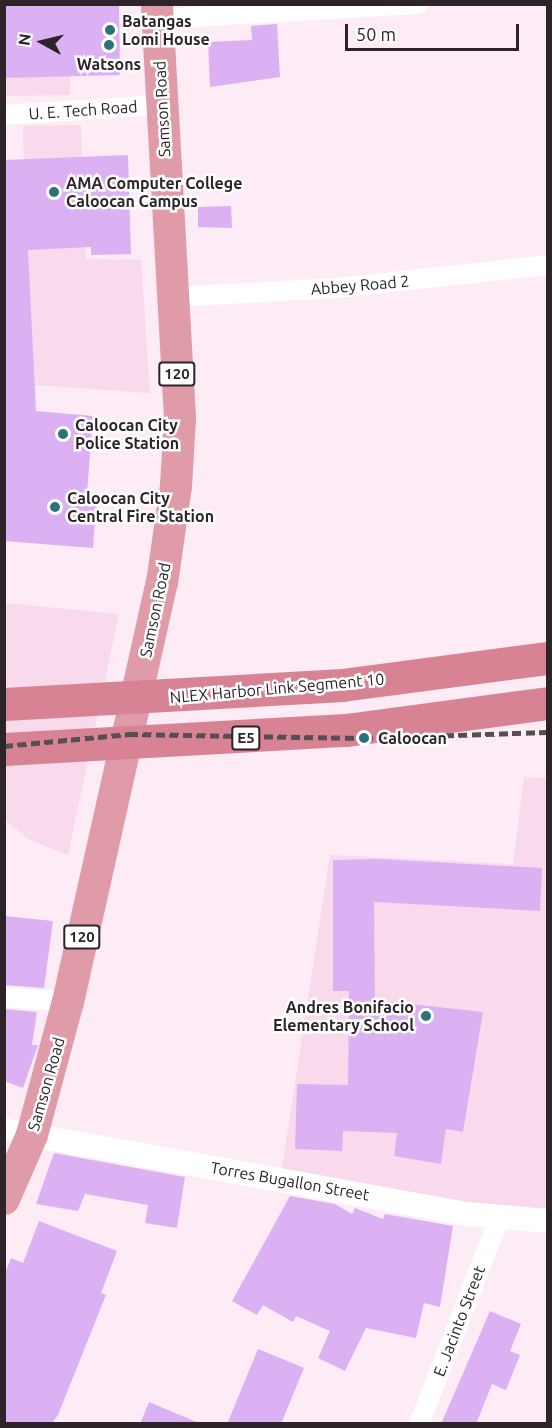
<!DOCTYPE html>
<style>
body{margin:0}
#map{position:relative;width:552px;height:1428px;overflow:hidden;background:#fdebf6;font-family:Ubuntu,sans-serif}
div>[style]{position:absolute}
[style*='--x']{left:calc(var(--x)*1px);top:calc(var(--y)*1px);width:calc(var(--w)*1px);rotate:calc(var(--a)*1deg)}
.built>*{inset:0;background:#f8daec}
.building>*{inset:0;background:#dcb1f4}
.minor>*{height:20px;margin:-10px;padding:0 10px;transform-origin:10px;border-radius:10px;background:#fff}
.tertiary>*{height:24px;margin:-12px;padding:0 12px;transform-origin:12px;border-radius:12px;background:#fff}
.trunk>*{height:32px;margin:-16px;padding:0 16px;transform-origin:16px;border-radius:16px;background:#df9ca8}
.motorway>*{height:33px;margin:-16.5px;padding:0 16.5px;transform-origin:16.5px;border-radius:16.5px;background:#d78393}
.rail>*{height:4.5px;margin-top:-2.25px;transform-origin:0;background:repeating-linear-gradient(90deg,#574d53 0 9px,transparent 0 13.5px)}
.dots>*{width:16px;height:16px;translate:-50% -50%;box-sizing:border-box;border:3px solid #fff;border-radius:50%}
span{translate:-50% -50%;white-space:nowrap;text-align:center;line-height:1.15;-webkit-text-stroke:5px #fff;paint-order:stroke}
.shield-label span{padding:2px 4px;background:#fff;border:2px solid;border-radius:4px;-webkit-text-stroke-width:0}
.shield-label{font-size:15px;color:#2c2429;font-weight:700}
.poi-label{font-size:16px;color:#2c2429;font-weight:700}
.left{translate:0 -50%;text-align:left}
.right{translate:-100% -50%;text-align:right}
.street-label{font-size:16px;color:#2c2429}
.frame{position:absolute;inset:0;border:6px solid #2c2429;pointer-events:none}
.north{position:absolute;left:12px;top:12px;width:60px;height:60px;-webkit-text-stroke:4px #fff;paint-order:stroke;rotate:278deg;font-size:16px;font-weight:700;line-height:24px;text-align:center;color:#2c2429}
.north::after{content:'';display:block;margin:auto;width:21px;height:27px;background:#2c2429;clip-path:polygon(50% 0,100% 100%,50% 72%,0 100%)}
.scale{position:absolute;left:345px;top:24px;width:174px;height:27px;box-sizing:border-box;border:3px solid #2c2429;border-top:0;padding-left:8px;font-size:18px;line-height:21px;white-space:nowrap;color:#2c2429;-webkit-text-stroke:4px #fff;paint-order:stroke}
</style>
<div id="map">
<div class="built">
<i style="clip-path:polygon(4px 5px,70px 5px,70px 95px,5px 96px)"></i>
<i style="clip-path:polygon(81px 125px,86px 259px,141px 260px,150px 393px,5px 383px,26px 257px,23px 126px)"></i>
<i style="clip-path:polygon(4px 603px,119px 614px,68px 855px,28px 839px,5px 820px)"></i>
<i style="clip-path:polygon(524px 777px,547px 778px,547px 1211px,461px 1202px,282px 1168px,330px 855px,513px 864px)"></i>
</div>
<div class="building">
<i style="clip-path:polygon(4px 4px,119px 4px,120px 75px,4px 78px)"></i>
<i style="clip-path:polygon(277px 24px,280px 77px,210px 87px,208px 42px,252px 40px,251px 26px)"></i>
<i style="clip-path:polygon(128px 155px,131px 254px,91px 255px,91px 247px,28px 250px,36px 411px,93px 416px,87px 493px,97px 494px,93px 548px,4px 541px,4px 160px)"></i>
<i style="clip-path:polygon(231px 206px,232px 228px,198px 227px,198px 207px)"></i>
<i style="clip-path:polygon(379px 859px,542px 868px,540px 911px,374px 902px,375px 1000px,483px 1012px,463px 1132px,446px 1129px,441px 1164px,394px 1156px,397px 1133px,343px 1131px,342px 1151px,295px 1149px,297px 1084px,348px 1085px,349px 991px,333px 991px,333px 860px)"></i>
<i style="clip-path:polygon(4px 916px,53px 921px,44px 988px,4px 985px)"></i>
<i style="clip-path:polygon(4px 1009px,37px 1012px,32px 1045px,38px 1045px,23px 1088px,4px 1081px)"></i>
<i style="clip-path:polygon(54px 1153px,185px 1177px,177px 1228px,145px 1223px,148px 1205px,85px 1194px,78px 1211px,36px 1204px)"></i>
<i style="clip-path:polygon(290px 1196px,335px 1204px,352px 1214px,355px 1208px,383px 1219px,385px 1214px,453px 1226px,440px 1307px,424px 1303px,416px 1338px,366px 1328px,345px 1371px,318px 1358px,330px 1331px,296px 1316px,293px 1322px,263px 1305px,257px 1315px,232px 1301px)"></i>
<i style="clip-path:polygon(39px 1221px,117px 1251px,101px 1293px,106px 1295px,58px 1415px,51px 1424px,4px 1424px,4px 1276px,11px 1258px,23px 1263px)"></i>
<i style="clip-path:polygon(490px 1311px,521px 1324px,510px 1351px,520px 1355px,506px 1390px,492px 1384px,476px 1424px,441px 1424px)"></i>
<i style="clip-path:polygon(258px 1349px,304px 1368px,281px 1424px,227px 1424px)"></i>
<i style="clip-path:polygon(149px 1402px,199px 1423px,199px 1424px,140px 1424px)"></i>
</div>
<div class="minor">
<i style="--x:158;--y:19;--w:260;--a:-3.3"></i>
<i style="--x:4;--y:115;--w:158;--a:-3.6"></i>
<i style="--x:172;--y:297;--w:165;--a:-3.1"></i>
<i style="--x:337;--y:288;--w:212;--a:-6.2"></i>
<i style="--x:4;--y:997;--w:64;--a:4.5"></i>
<i style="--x:4;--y:1128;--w:29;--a:14"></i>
<i style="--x:419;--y:1424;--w:220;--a:-68.7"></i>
</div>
<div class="tertiary">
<i style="--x:32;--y:1135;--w:443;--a:10.3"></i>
<i style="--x:468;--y:1214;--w:80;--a:5"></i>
</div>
<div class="trunk">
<i style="--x:4;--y:1199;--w:70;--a:-66.4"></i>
<i style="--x:32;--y:1135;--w:138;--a:-74.9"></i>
<i style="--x:68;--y:1002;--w:429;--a:-77.4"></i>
<i style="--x:162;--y:583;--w:98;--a:-81.8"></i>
<i style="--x:176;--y:486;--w:68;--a:-86.6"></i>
<i style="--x:180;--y:418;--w:415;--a:-93.2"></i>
</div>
<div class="motorway">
<i style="--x:4;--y:704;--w:339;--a:-3.2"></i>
<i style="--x:342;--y:685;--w:208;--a:-7.5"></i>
<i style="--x:4;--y:749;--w:343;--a:-3.2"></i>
<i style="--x:346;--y:730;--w:204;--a:-7.6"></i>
</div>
<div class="rail">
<i style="--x:4;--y:746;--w:126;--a:-5.5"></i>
<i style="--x:129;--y:734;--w:235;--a:1"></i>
<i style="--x:364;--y:738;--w:184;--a:-1.9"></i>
</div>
<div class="dots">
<i style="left:110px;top:30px;background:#29737a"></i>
<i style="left:109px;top:45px;background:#29737a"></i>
<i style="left:54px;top:192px;background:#29737a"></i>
<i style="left:63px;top:434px;background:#29737a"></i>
<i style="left:55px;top:507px;background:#29737a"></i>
<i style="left:364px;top:738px;background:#29737a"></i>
<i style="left:426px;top:1016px;background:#29737a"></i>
</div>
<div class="shield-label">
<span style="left:177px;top:374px">120</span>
<span style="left:246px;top:738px">E5</span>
<span style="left:82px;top:937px">120</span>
</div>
<div class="poi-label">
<span class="left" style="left:122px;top:30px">Batangas<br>Lomi House</span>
<span style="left:109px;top:64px">Watsons</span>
<span class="left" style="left:66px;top:192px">AMA Computer College<br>Caloocan Campus</span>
<span class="left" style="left:75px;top:434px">Caloocan City<br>Police Station</span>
<span class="left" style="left:67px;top:507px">Caloocan City<br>Central Fire Station</span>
<span class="left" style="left:378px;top:738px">Caloocan</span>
<span class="right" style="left:414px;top:1016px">Andres Bonifacio<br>Elementary School</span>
</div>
<div class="street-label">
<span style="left:162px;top:109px;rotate:-93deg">Samson Road</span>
<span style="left:83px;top:110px;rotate:-4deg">U. E. Tech Road</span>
<span style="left:360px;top:285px;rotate:-5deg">Abbey Road 2</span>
<span style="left:155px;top:610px;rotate:-78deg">Samson Road</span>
<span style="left:277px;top:688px;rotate:-5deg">NLEX Harbor Link Segment 10</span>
<span style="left:46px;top:1084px;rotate:-74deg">Samson Road</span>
<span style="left:290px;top:1181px;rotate:10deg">Torres Bugallon Street</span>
<span style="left:459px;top:1321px;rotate:-69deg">E. Jacinto Street</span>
</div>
<div class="frame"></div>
<div class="north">N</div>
<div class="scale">50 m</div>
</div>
